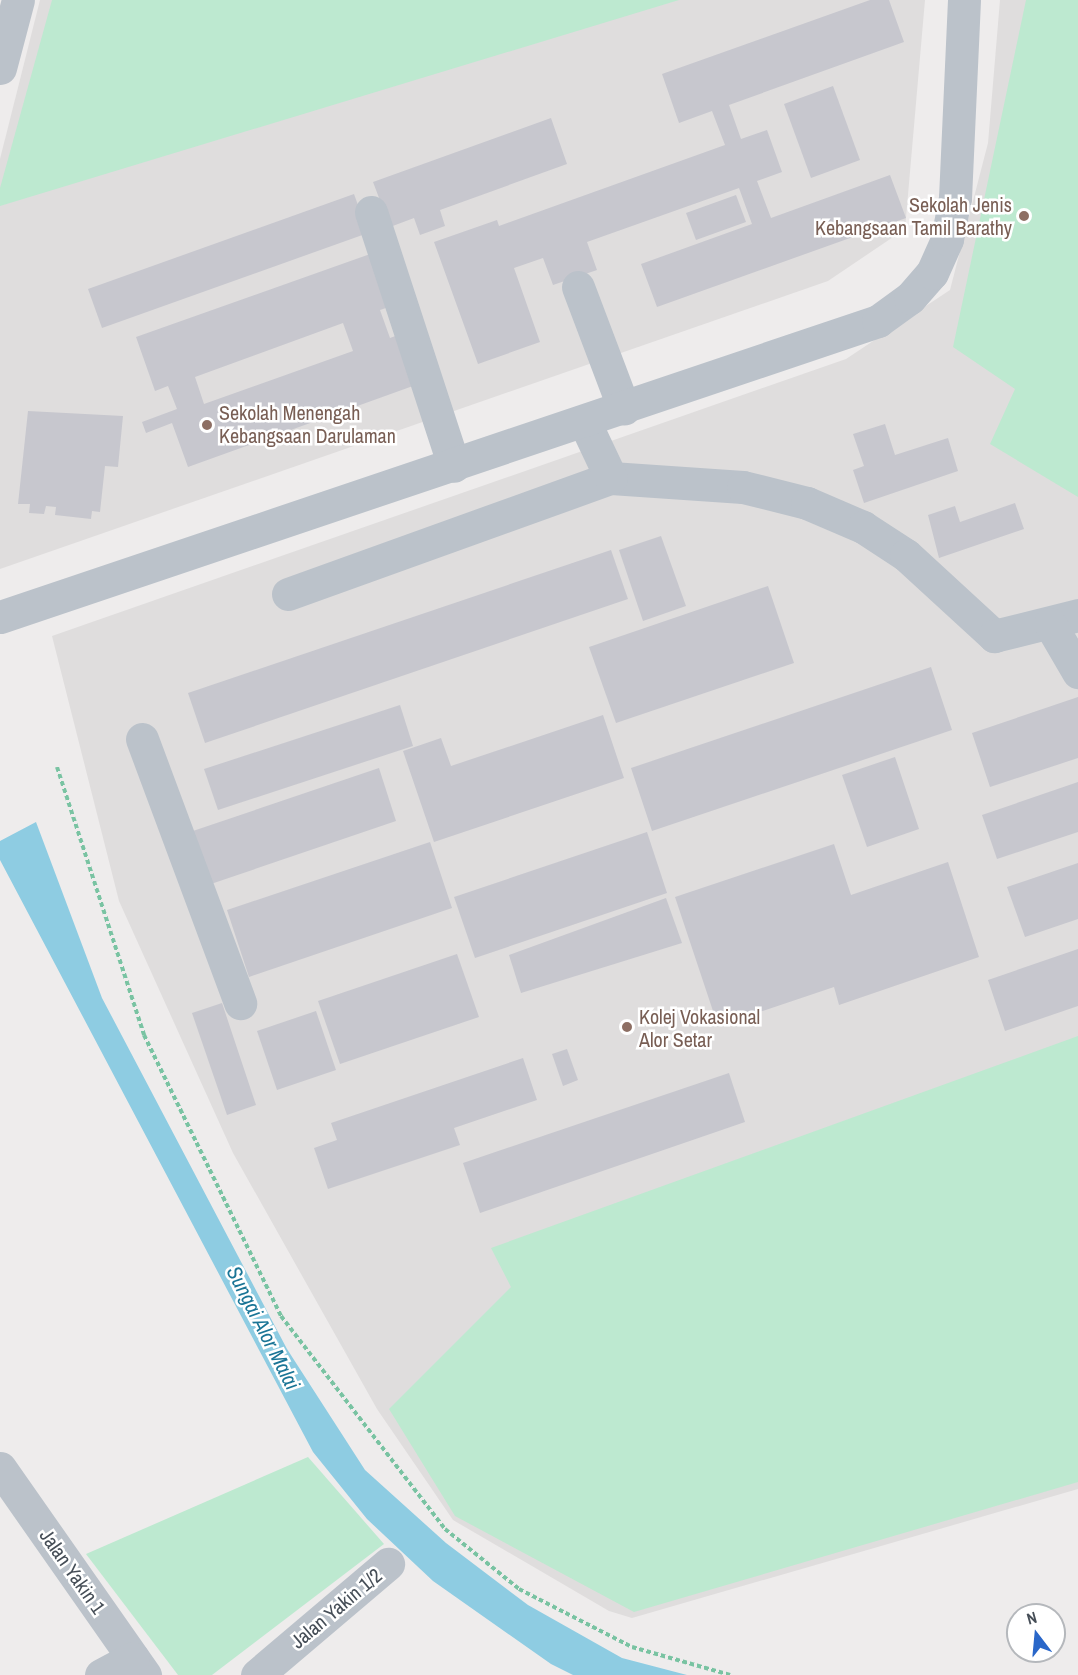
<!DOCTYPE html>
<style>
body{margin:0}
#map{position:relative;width:1078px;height:1675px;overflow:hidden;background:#eeecec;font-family:"Archivo Narrow",sans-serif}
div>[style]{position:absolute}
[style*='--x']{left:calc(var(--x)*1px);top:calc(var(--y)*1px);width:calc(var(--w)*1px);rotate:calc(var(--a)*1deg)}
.education>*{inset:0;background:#dfdddd}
.green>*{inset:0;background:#bde9d0}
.water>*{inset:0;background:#8ecce2}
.building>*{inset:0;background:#c7c7ce}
.path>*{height:4px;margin-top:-2px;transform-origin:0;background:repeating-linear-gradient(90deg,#79c3a2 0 4.5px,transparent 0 7.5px)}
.minor>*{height:33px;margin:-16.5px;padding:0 16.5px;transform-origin:16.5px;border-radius:16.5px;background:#bbc2ca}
.dots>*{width:16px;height:16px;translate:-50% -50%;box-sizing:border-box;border:3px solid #fff;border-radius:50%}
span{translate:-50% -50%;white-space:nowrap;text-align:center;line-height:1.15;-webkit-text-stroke:5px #fff;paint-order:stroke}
.education-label{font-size:20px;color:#785e54}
.right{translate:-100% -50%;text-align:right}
.left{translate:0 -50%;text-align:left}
.street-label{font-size:20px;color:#464e57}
.water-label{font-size:21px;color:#1a7596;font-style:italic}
.north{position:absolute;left:1006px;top:1603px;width:60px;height:60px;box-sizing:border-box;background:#fff;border:2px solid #b5b8bc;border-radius:50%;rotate:344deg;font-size:16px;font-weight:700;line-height:24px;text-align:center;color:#464e57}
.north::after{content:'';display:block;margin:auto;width:21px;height:27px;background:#2a67c9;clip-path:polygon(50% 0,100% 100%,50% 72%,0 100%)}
</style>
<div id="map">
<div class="education">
<i style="clip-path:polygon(40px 0,925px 0,905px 229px,828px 281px,0 569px,0 159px)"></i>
<i style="clip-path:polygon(1000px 0,1078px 0,1078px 1489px,632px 1618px,609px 1611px,453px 1520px,377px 1409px,233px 1153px,119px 901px,52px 636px,846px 359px,950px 290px,988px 143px)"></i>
</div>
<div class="green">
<i style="clip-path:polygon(52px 0,679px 0,0 206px,0 188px)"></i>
<i style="clip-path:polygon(1026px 0,1078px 0,1078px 497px,990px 444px,1015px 389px,953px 347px)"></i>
<i style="clip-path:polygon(1078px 1036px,1078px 1482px,634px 1612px,455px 1516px,389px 1409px,511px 1287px,491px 1248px)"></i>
<i style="clip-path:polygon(308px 1457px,384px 1544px,212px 1675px,178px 1675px,86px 1554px)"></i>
</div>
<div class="water">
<i style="clip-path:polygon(36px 822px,102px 998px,287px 1349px,365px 1470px,446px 1543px,528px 1605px,622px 1658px,687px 1675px,573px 1675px,551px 1664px,433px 1581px,367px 1519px,313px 1452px,0 860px,0 841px)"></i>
</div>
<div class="building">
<i style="clip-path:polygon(870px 0,889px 0,904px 42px,729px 105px,741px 139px,767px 130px,782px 172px,757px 181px,771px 218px,890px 175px,906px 218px,657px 307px,641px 264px,752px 224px,739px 188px,587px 242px,597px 270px,553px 285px,543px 258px,514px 268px,540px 342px,478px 364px,434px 242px,497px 220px,499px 226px,725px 145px,712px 111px,679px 123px,662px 74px)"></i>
<i style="clip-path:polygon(833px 86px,860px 160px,811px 178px,784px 104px)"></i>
<i style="clip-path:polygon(551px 118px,567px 164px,440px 210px,445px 226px,420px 235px,414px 218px,390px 227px,373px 182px)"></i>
<i style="clip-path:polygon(354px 194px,368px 233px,102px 328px,88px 289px)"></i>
<i style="clip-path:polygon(736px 195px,746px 222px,696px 240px,686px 213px)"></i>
<i style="clip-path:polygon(evenodd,373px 253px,392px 306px,380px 310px,390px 338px,406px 332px,424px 382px,188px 467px,172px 423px,146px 433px,142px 422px,177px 409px,168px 386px,155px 391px,136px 337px,373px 253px,343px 323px,353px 351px,204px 404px,195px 377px,343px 323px)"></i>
<i style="clip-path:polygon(28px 411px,123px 416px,118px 467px,105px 466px,100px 512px,92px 511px,91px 519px,55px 515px,56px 507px,46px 506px,44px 514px,29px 513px,30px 504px,18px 504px)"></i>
<i style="clip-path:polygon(885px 424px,895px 455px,948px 438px,958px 471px,864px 503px,853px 470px,864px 466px,853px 434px)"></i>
<i style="clip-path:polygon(1015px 503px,1024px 529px,939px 558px,928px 515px,955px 506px,960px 522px)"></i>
<i style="clip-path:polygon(661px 536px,686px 606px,643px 621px,619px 550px)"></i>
<i style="clip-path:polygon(611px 550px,628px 599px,205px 743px,188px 693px)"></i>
<i style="clip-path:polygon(768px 586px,794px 663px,616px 723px,589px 647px)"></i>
<i style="clip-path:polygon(931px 667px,952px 730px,652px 831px,631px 768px)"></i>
<i style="clip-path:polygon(1078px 697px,1078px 758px,990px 787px,972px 733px)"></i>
<i style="clip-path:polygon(400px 705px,413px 746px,218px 810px,204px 769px)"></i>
<i style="clip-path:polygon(603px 715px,624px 778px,434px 842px,403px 751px,441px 738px,451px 766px)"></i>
<i style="clip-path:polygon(895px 757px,919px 829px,867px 847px,842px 775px)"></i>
<i style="clip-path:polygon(379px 768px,396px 821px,205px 886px,187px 833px)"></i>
<i style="clip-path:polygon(1078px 782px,1078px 832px,997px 859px,982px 815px)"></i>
<i style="clip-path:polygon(647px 832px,667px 893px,475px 958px,454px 897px)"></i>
<i style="clip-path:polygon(430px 842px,452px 908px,249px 977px,227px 910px)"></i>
<i style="clip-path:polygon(834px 844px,851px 895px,948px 862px,979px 957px,839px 1005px,834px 987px,718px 1026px,675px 897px)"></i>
<i style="clip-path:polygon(1078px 863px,1078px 919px,1025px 937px,1007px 887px)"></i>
<i style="clip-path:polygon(666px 898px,682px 943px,521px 993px,509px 955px)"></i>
<i style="clip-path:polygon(1078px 949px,1078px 1006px,1005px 1031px,988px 980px)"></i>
<i style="clip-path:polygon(457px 954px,479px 1017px,340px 1064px,318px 1001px)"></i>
<i style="clip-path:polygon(222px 1003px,256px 1105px,227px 1115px,192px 1013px)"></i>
<i style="clip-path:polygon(316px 1011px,336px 1070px,277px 1090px,257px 1031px)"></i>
<i style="clip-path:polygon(567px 1049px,578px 1080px,563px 1086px,552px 1054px)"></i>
<i style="clip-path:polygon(523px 1058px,537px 1100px,454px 1128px,460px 1145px,328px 1189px,314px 1148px,337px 1140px,331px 1123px)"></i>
<i style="clip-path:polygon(729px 1073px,745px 1122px,480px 1213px,463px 1163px)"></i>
</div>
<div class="path">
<i style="--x:57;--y:767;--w:282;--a:72"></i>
<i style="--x:144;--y:1035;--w:313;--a:64"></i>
<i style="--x:281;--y:1316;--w:269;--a:52.4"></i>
<i style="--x:445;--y:1529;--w:95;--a:39"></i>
<i style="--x:519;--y:1589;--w:127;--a:27.2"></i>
<i style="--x:632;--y:1647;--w:102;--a:15.9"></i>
</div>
<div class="minor">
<i style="--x:0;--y:68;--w:70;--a:-75.2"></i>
<i style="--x:371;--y:212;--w:267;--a:71.9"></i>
<i style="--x:578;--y:287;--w:130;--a:69.3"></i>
<i style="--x:611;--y:478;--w:132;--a:3.9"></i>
<i style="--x:743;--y:487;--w:66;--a:14"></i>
<i style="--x:807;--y:503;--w:61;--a:23.2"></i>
<i style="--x:863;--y:527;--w:51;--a:33.1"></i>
<i style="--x:906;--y:555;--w:120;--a:42.6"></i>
<i style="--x:994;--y:636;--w:87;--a:-14"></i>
<i style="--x:288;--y:594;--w:343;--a:-19.8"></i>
<i style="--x:611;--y:478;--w:63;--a:-115.3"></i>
<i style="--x:0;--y:617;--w:927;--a:-18.63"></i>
<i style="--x:878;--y:321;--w:39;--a:-36"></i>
<i style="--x:910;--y:298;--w:33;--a:-49"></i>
<i style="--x:932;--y:273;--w:37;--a:-66"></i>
<i style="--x:947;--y:239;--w:42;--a:-79"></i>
<i style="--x:955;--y:198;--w:198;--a:-87.4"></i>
<i style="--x:1050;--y:624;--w:56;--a:59.7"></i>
<i style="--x:142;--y:739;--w:282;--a:69.6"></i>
<i style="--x:0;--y:1468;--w:253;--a:55"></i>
<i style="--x:101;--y:1675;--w:36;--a:-28"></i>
<i style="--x:257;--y:1675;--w:172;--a:-40.3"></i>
</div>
<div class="dots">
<i style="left:1024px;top:216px;background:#8d6e63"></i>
<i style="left:207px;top:425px;background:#8d6e63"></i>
<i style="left:627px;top:1027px;background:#8d6e63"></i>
</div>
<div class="education-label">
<span class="right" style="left:1012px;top:216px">Sekolah Jenis<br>Kebangsaan Tamil Barathy</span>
<span class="left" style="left:219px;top:424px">Sekolah Menengah<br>Kebangsaan Darulaman</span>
<span class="left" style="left:639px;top:1028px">Kolej Vokasional<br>Alor Setar</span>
</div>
<div class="street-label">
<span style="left:73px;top:1571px;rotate:55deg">Jalan Yakin 1</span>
<span style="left:336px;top:1608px;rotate:-40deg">Jalan Yakin 1/2</span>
</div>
<div class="water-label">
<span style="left:263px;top:1328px;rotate:63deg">Sungai Alor Malai</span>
</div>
<div class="north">N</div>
</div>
